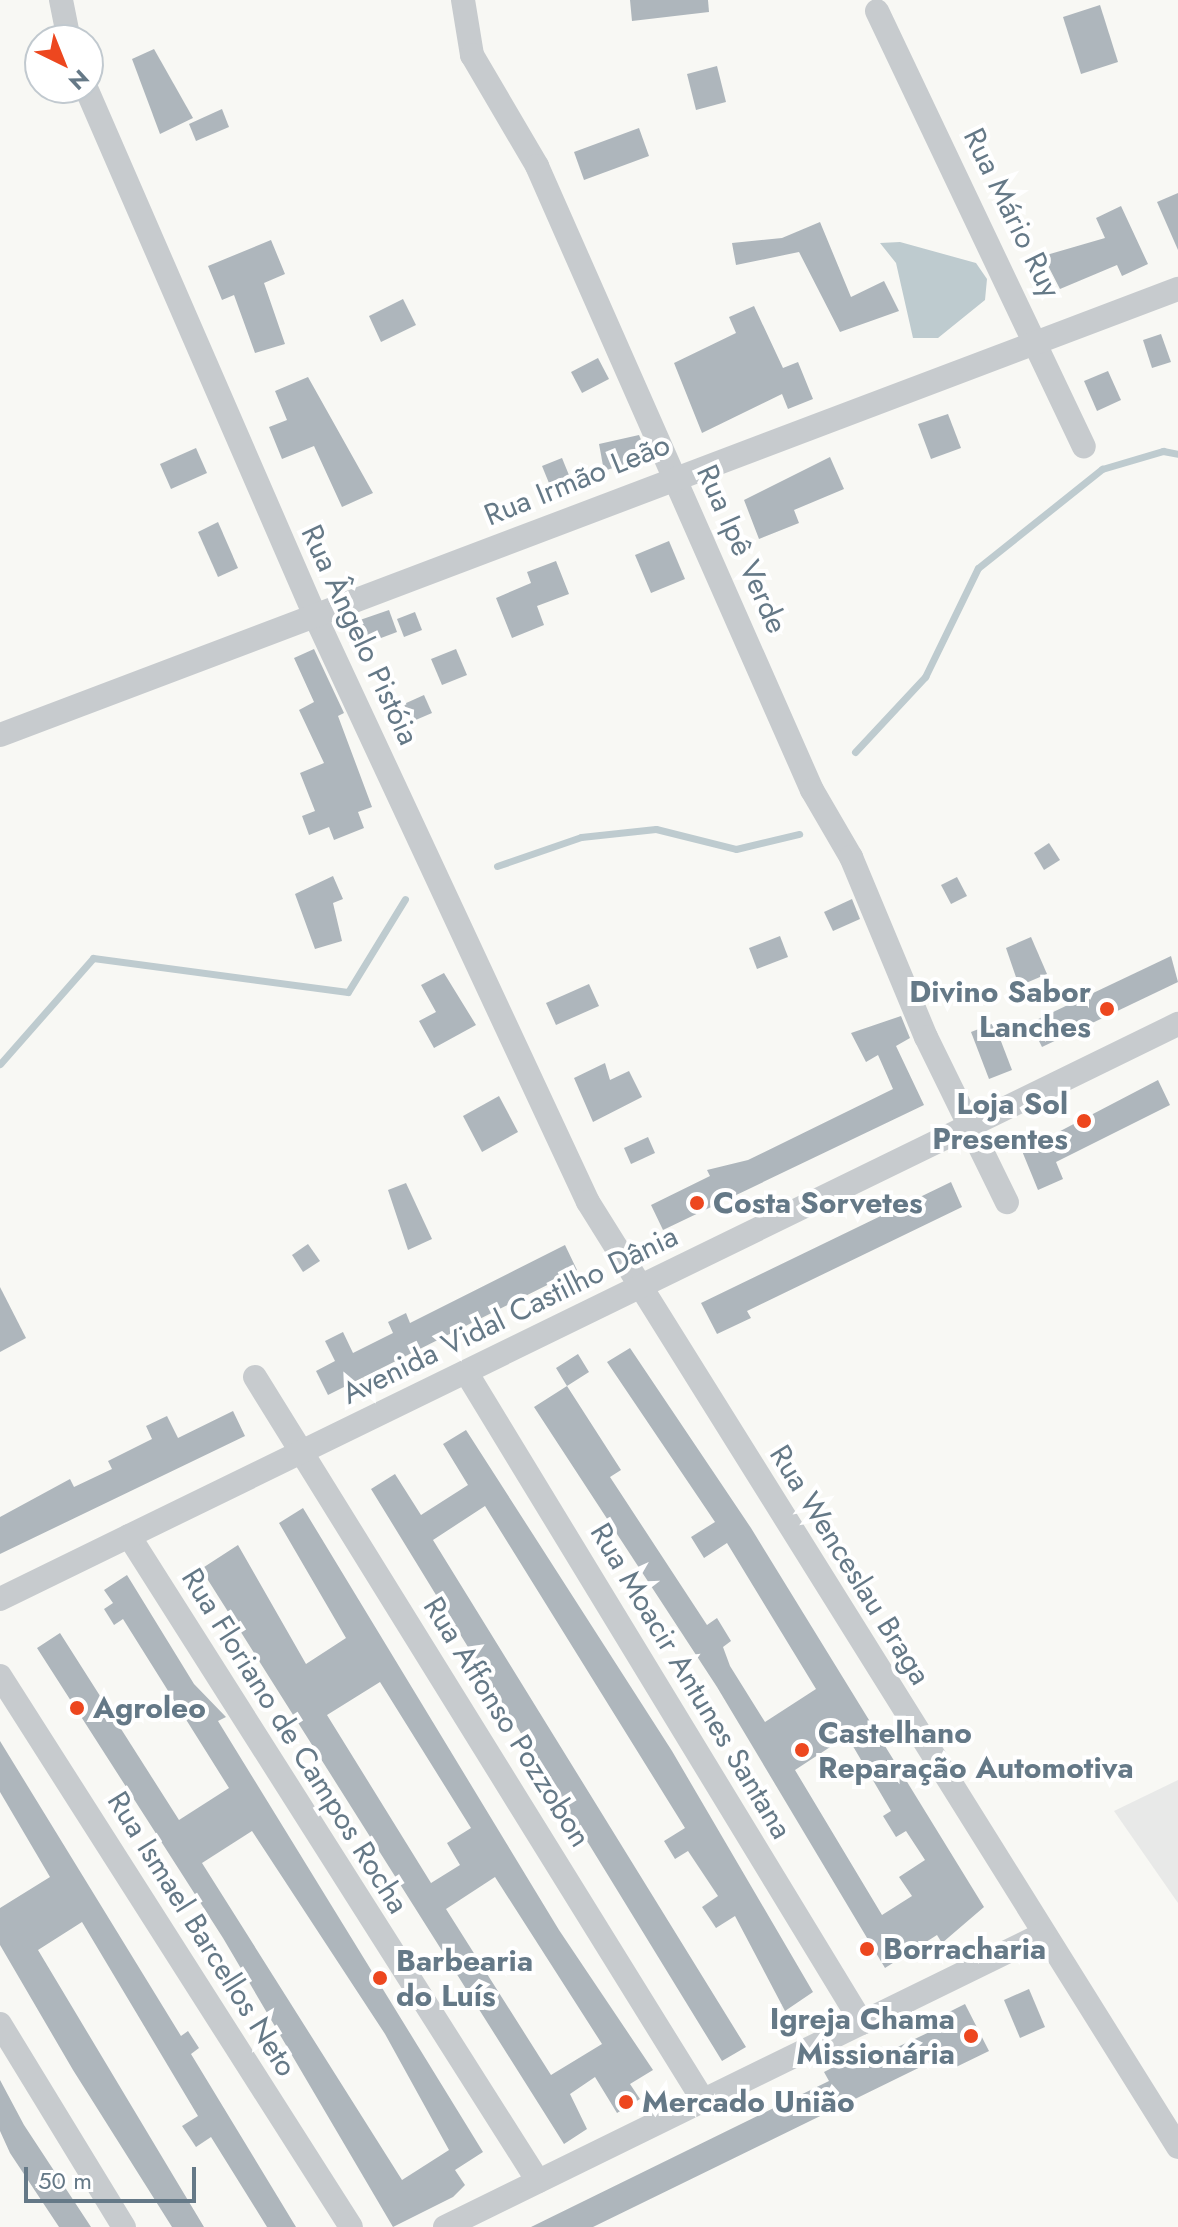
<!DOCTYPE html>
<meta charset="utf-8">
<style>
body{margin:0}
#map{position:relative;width:1178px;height:2227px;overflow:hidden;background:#f8f8f4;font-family:Jost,sans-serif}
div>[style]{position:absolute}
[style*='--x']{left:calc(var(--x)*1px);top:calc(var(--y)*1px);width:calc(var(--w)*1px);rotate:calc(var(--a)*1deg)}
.built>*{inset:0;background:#e8e9e8}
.water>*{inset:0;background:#becbcf}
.stream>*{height:7px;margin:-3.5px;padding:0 3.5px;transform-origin:3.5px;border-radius:3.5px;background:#becbcf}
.building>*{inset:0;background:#aeb6bc}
.minor>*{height:24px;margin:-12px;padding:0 12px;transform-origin:12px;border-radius:12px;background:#c7cbce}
.dots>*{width:22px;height:22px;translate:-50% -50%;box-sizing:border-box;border:4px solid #fff;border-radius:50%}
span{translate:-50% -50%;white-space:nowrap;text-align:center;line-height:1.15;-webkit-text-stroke:8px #fff;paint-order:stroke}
.street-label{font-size:30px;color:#657987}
.poi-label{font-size:30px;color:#657987;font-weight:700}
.right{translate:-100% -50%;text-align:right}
.left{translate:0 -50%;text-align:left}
.north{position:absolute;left:24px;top:24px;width:80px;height:80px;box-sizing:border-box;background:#fff;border:2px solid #c1c9cf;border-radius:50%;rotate:137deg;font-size:22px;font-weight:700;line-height:32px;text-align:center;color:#657987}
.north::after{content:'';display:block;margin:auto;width:28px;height:36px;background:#ed471f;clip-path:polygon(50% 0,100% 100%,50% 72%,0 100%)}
.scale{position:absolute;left:24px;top:2167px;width:172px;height:36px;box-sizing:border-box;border:4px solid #657987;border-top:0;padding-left:10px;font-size:24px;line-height:28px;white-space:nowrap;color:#657987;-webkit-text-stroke:6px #fff;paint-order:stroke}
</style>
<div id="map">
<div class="built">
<i style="clip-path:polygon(1178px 1780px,1178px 1903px,1114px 1811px)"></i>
</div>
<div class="water">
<i style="clip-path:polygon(900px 242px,976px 263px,987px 279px,985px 300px,938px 338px,913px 338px,896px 263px,880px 243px)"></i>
</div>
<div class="stream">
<i style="--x:855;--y:752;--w:103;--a:-47"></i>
<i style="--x:925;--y:677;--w:121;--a:-64.1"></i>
<i style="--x:978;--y:568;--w:159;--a:-38.6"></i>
<i style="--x:1102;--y:469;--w:64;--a:-16.4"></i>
<i style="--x:1163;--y:451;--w:15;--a:11"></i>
<i style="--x:497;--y:866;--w:89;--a:-19"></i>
<i style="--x:581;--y:837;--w:75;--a:-6.1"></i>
<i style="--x:656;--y:829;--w:82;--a:14"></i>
<i style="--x:736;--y:849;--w:65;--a:-13.4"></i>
<i style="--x:0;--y:1064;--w:141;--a:-48.7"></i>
<i style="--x:93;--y:958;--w:257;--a:7.6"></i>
<i style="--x:348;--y:992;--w:109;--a:-58.5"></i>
</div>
<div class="building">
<i style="clip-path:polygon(630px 0,708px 0,709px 12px,632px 21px)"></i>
<i style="clip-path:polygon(1100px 5px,1118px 62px,1081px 74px,1063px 17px)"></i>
<i style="clip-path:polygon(154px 49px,193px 118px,160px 134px,132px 59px)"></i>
<i style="clip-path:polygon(717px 66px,726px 102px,696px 110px,687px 74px)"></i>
<i style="clip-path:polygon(222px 109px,229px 127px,196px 141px,189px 124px)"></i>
<i style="clip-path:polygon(639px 128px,649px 156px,584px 180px,574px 152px)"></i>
<i style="clip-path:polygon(1178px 193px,1178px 250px,1157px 202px)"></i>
<i style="clip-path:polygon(1121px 206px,1148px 264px,1122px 276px,1117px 265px,1060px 289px,1043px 256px,1105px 238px,1096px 218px)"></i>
<i style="clip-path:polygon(820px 222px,851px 297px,884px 281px,899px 311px,840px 332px,799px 252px,736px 265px,732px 243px,782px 238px)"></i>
<i style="clip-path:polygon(271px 240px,285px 274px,264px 283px,285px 344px,255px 353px,234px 295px,222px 300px,208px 266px)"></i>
<i style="clip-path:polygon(403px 299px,416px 325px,381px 342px,369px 316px)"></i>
<i style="clip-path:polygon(754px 306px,783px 368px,798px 362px,813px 399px,788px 409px,782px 394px,702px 433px,674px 363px,736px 333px,729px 317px)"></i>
<i style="clip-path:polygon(1161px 334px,1171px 362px,1152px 368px,1143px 340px)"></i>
<i style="clip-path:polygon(598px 358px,609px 379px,582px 393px,571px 372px)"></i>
<i style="clip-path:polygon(1108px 371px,1121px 400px,1097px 411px,1084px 381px)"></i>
<i style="clip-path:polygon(308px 377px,373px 493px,342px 507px,314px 446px,282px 459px,269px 427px,287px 420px,275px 391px)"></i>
<i style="clip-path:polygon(948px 414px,961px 448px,931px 459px,918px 424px)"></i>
<i style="clip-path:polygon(639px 435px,648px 456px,604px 471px,599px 444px)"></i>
<i style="clip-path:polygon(196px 448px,207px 473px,171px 489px,160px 464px)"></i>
<i style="clip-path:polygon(830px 457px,844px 489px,794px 510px,799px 523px,759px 539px,744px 500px)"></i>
<i style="clip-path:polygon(562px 458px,571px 480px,551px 488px,542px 466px)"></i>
<i style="clip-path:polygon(218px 522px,238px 568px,218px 577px,198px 532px)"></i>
<i style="clip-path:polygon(669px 541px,685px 579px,651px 593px,635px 555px)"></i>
<i style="clip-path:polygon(556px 561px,569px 594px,537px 606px,544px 625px,512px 638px,496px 598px,531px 583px,527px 572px)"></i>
<i style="clip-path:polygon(389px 610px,397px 632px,365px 644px,357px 621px)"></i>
<i style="clip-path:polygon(415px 612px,422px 630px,404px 637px,397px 619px)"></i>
<i style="clip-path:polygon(314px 649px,344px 713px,338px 716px,372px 807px,358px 812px,364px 828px,334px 840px,329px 827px,309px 835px,302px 816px,315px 811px,300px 773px,324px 763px,299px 710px,314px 702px,294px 658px)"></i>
<i style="clip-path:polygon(456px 649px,467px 675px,442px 685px,431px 659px)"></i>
<i style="clip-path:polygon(424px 695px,432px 713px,411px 722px,404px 704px)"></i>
<i style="clip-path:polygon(1049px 843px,1060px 860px,1044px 870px,1034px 853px)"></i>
<i style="clip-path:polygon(333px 876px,343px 899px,333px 903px,342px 941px,315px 949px,295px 894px)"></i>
<i style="clip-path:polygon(957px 877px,967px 896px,951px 904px,941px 885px)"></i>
<i style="clip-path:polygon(852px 899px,860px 919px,833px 931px,824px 912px)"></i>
<i style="clip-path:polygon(780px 936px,788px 957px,757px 969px,749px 948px)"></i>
<i style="clip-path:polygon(1031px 937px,1047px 974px,1019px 986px,1006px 948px)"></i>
<i style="clip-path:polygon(1171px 956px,1178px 982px,1042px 1047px,1030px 1023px)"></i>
<i style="clip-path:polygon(444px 973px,476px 1025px,434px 1048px,419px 1021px,436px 1012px,421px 985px)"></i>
<i style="clip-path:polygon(589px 984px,599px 1006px,556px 1025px,546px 1003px)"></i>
<i style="clip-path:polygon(901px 1016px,910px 1038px,896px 1046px,924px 1105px,663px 1230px,651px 1205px,710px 1176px,707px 1170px,748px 1160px,893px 1089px,878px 1055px,866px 1062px,851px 1033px)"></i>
<i style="clip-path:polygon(994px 1023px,1012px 1070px,989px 1079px,971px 1032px)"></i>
<i style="clip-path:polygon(605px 1063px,610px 1080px,629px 1071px,642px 1097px,593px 1122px,574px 1078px)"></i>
<i style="clip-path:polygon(1158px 1080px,1170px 1105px,1056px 1162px,1063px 1179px,1038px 1190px,1022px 1151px)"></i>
<i style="clip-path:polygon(499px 1096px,518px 1132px,482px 1152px,463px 1116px)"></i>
<i style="clip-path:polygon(648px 1137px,655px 1153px,631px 1164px,624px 1148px)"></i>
<i style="clip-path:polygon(951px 1182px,962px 1207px,747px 1311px,751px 1318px,717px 1334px,701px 1303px)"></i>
<i style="clip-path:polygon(406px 1183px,432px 1239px,408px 1250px,388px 1190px)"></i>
<i style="clip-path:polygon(308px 1244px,320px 1261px,303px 1272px,292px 1255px)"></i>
<i style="clip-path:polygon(565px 1245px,577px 1270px,328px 1395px,316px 1371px,335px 1361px,325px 1341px,343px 1332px,353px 1353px,393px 1333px,388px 1322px,406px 1313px,410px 1323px)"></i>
<i style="clip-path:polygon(0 1287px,26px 1338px,0 1352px)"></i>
<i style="clip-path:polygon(evenodd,630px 1348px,751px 1528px,984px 1907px,942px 1943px,937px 1935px,885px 1968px,717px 1687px,534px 1407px,567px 1386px,556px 1368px,578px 1354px,589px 1372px,567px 1386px,621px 1470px,610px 1477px,707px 1625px,717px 1618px,731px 1641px,723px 1647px,730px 1666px,765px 1722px,816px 1689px,727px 1543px,704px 1558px,691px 1537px,715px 1522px,607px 1362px,630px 1348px,847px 1736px,891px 1811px,883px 1816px,896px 1837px,906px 1831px,925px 1860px,899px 1877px,912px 1896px,882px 1915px,795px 1770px,847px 1736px)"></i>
<i style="clip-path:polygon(233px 1411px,245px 1436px,0 1554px,0 1517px,70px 1479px,74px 1487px,112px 1469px,108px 1461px,152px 1439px,146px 1426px,167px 1416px,178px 1438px)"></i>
<i style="clip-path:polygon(466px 1430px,672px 1751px,813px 1992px,785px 2011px,735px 1916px,716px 1928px,702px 1907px,718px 1896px,688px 1851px,675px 1859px,664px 1841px,685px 1828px,485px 1506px,433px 1540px,746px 2047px,722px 2061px,371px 1489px,395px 1474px,421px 1515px,468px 1485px,443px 1444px)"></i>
<i style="clip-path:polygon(evenodd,303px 1508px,559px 1930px,653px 2070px,630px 2084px,640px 2099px,617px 2113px,595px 2077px,570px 2094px,587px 2129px,564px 2144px,201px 1569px,238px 1545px,306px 1664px,346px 1638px,279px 1523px,303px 1508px,380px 1682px,471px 1828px,447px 1843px,460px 1865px,431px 1883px,327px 1715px,380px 1682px,303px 1508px,495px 1877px,602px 2044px,551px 2075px,446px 1909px,495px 1877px)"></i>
<i style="clip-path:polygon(evenodd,127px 1575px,194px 1684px,226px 1717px,218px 1721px,483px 2152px,455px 2170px,465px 2185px,453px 2197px,393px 2227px,223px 1938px,37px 1648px,60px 1633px,179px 1820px,229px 1788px,123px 1619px,114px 1625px,104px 1609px,113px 1603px,104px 1590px,127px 1575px,252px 1831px,385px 2034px,449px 2150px,402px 2180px,202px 1863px,252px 1831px)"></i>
<i style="clip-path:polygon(0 1741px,181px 2036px,188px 2031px,199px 2048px,191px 2054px,296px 2227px,267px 2227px,211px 2137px,196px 2147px,182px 2126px,198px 2116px,82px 1922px,38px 1950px,204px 2227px,172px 2227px,73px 2070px,0 1945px,0 1908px,50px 1877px,0 1792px)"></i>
<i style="clip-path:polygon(1029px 1989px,1045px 2027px,1020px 2038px,1004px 2000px)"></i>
<i style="clip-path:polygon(965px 2004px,989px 2051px,954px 2068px,947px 2054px,593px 2227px,531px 2227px,829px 2081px,824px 2072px,851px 2058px,855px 2067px,953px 2021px,949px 2012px)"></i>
<i style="clip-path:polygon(0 2080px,24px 2125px,91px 2227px,59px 2227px,10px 2153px,0 2131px)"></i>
</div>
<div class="minor">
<i style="--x:61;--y:0;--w:41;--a:78.7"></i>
<i style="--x:463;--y:0;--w:56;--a:80.7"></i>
<i style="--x:472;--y:55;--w:129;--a:59.6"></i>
<i style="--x:537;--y:166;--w:682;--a:66.22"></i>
<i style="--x:812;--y:790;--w:78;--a:59.8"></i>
<i style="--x:851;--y:857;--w:195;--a:67.4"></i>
<i style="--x:926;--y:1037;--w:184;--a:63.9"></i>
<i style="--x:877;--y:11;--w:482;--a:64.6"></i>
<i style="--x:86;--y:88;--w:578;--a:66.54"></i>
<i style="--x:316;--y:618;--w:644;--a:65.03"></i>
<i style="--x:588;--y:1202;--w:1114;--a:58.02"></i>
<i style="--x:0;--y:735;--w:1260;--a:-20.74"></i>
<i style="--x:466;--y:1372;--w:762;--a:58.69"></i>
<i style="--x:255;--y:1377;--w:851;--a:58.22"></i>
<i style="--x:129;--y:1536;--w:764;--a:57.62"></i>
<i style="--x:0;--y:1599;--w:1311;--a:-26.02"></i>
<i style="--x:0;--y:1676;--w:653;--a:57.5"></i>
<i style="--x:0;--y:2024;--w:238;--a:58.6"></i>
<i style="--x:445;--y:2227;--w:664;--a:-26.1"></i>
</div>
<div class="dots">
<i style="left:1107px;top:1009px;background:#ed471f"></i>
<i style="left:1084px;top:1121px;background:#ed471f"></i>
<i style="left:697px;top:1203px;background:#ed471f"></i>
<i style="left:77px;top:1708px;background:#ed471f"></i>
<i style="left:802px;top:1750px;background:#ed471f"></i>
<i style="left:867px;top:1949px;background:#ed471f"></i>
<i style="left:380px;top:1978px;background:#ed471f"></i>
<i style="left:971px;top:2036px;background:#ed471f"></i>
<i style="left:626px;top:2102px;background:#ed471f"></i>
</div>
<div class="street-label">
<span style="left:1012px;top:213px;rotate:64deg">Rua Mário Ruy</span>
<span style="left:577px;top:480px;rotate:-22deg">Rua Irmão Leão</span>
<span style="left:742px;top:549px;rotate:66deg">Rua Ipê Verde</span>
<span style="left:360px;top:635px;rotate:65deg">Rua Ângelo Pistóia</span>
<span style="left:510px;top:1315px;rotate:-26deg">Avenida Vidal Castilho Dânia</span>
<span style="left:850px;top:1565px;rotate:58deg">Rua Wenceslau Braga</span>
<span style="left:691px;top:1681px;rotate:59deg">Rua Moacir Antunes Santana</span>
<span style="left:507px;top:1722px;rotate:58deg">Rua Affonso Pozzobon</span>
<span style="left:295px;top:1741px;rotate:58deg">Rua Floriano de Campos Rocha</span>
<span style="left:202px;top:1934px;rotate:58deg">Rua Ismael Barcellos Neto</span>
</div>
<div class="poi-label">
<span class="right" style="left:1091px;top:1009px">Divino Sabor<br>Lanches</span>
<span class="right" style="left:1068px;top:1121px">Loja Sol<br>Presentes</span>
<span class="left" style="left:713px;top:1203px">Costa Sorvetes</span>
<span class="left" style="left:93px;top:1708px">Agroleo</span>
<span class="left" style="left:818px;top:1750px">Castelhano<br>Reparação Automotiva</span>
<span class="left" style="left:883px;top:1949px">Borracharia</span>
<span class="left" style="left:396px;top:1978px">Barbearia<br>do Luís</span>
<span class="right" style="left:955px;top:2036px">Igreja Chama<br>Missionária</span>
<span class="left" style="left:642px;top:2102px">Mercado União</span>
</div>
<div class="north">N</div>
<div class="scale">50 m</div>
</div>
